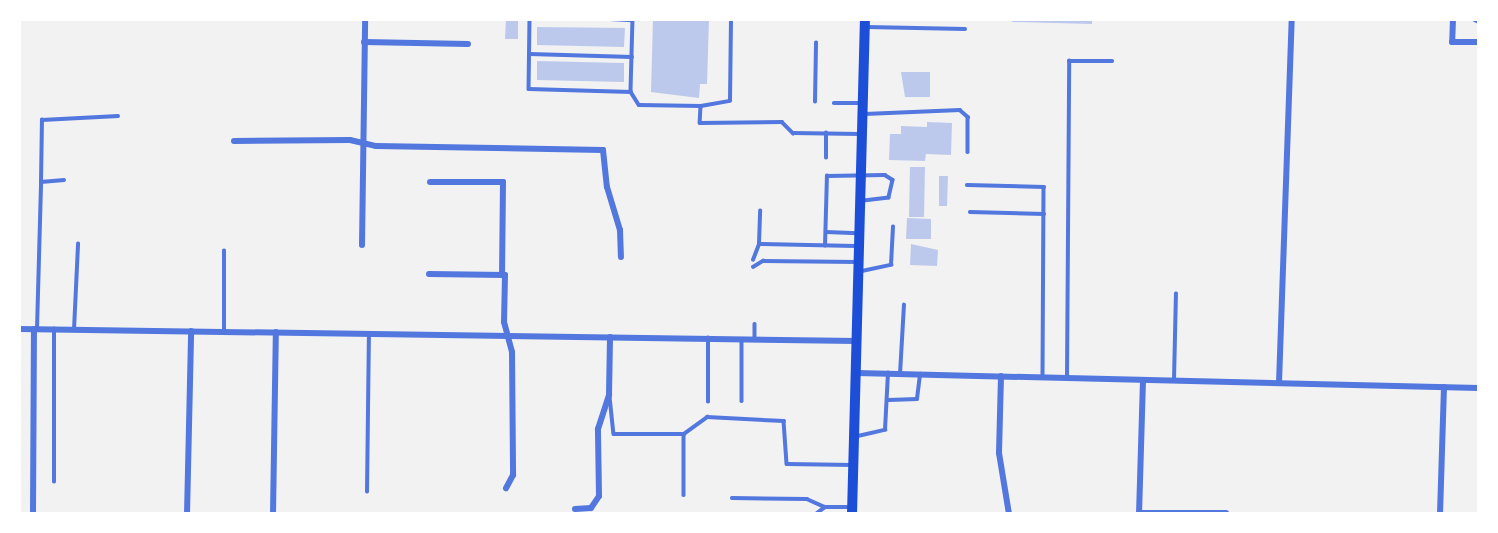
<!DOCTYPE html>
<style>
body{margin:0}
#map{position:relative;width:1498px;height:533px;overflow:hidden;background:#f2f2f2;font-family:Montserrat,sans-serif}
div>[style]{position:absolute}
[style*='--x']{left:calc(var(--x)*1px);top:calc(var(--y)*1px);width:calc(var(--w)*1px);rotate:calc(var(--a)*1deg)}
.building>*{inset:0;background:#bdc9ec}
.service>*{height:3.5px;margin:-1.75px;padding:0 1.75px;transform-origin:1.75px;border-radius:1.75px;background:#5277de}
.minor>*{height:6px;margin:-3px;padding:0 3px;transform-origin:3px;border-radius:3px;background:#5277de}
.primary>*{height:10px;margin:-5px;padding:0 5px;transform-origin:5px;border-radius:5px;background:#1d4ed8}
span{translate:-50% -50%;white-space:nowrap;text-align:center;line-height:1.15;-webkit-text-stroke:5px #fff;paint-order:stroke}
.frame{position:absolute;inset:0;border:21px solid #fff;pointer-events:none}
</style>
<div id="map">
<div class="building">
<i style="clip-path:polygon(506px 19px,518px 19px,518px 39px,505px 39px)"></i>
<i style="clip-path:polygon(653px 19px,709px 19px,707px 84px,700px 84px,699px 98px,651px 92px)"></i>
<i style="clip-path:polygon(1012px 19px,1092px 19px,1092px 24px,1012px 22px)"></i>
<i style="clip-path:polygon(537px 27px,625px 28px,624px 47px,537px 45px)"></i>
<i style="clip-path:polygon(537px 61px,624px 63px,624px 82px,537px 80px)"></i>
<i style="clip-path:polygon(901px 72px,930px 72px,930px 97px,905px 97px)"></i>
<i style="clip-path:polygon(927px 122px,952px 123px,951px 155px,926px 154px,925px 161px,889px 160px,890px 134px,901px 134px,901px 126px,927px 127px)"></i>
<i style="clip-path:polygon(910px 167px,925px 167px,924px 217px,909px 217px)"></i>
<i style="clip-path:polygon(939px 176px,948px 176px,947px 206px,939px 206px)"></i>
<i style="clip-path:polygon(907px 218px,931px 219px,931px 239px,906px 239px)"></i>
<i style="clip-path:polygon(911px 244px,938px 250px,937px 266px,910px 265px)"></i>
</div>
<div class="service">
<i style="--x:530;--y:19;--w:70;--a:90.8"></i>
<i style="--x:529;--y:89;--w:102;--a:1.7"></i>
<i style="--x:610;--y:19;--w:22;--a:3"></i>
<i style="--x:633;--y:19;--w:73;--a:91.6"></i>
<i style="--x:631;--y:92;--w:15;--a:58"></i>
<i style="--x:639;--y:105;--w:62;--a:0.9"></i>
<i style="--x:701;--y:106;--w:29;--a:-10"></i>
<i style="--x:730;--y:101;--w:82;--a:-89.3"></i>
<i style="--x:867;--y:27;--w:98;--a:1.2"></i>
<i style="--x:530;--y:54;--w:102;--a:1.7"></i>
<i style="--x:815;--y:102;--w:59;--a:-89"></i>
<i style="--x:834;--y:103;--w:27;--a:0"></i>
<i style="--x:701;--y:106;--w:17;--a:93"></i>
<i style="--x:700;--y:123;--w:82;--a:-0.7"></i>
<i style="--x:782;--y:122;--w:16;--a:45"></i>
<i style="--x:793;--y:133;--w:67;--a:0.9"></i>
<i style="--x:865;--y:114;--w:95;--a:-2.4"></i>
<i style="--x:960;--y:110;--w:11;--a:41"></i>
<i style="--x:968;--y:117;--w:35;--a:90"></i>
<i style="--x:826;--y:158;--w:25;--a:-90"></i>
<i style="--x:41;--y:182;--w:62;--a:-89.1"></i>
<i style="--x:42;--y:120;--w:76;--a:-3"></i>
<i style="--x:967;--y:185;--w:77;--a:1.5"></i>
<i style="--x:1044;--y:187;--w:190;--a:90.3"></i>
<i style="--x:970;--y:212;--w:74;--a:1.5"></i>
<i style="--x:826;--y:232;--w:32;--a:2"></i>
<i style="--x:759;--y:244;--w:33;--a:-88"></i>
<i style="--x:825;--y:246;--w:70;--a:-88.4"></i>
<i style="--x:827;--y:176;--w:58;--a:-1"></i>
<i style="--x:885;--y:175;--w:9;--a:32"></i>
<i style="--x:893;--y:180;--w:18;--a:103"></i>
<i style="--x:889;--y:198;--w:25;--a:173"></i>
<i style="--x:753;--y:260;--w:17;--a:-69"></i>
<i style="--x:759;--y:244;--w:96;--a:1.2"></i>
<i style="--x:753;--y:267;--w:12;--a:-31"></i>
<i style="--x:763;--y:261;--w:95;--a:0.6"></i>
<i style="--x:862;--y:271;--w:30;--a:-12"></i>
<i style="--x:891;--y:265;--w:38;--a:-87"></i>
<i style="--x:755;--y:324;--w:15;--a:90"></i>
<i style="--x:37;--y:329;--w:147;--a:-88.4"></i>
<i style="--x:41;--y:182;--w:23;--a:-5"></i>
<i style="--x:74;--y:330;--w:86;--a:-87.3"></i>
<i style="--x:224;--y:332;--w:81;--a:-90"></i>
<i style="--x:742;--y:339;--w:62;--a:90"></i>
<i style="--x:900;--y:374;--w:69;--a:-86.7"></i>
<i style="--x:1067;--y:378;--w:317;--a:-89.6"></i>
<i style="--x:1069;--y:61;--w:43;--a:0"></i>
<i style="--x:1174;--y:380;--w:86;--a:-88.7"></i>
<i style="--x:610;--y:397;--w:37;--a:84"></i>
<i style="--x:614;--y:434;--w:70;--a:0"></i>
<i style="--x:684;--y:434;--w:61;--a:90"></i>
<i style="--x:889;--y:400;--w:28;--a:-2"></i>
<i style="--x:917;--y:399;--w:25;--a:-83"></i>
<i style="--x:708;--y:402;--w:64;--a:-90"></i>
<i style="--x:684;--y:434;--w:29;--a:-36"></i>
<i style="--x:707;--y:417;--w:77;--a:3"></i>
<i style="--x:784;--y:421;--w:43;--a:86"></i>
<i style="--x:787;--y:464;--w:66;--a:0.9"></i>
<i style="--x:858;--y:436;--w:28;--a:-13"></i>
<i style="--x:885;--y:430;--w:57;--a:-87"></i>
<i style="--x:54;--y:482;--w:153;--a:-90"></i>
<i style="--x:367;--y:492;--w:158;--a:-89.3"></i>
<i style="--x:732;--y:498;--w:75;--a:0.8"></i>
<i style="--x:807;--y:499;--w:20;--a:24"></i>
<i style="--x:825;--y:507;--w:26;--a:0"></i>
<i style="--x:816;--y:514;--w:11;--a:-38"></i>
</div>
<div class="minor">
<i style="--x:1453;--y:19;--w:23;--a:92"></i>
<i style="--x:1452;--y:42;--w:27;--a:0"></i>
<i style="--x:1475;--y:19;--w:4;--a:27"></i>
<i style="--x:364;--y:42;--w:104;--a:1.1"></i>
<i style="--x:234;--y:141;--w:116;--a:-0.5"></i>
<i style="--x:350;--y:140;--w:27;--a:13"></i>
<i style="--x:376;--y:146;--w:227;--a:1"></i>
<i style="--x:603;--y:150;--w:37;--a:84"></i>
<i style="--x:607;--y:187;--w:45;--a:73.2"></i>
<i style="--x:620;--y:230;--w:27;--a:88"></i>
<i style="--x:430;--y:182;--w:73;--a:0"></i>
<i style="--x:503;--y:182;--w:93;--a:90.6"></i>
<i style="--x:362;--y:245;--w:226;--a:-89.2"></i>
<i style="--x:429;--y:274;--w:76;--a:0.8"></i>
<i style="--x:505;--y:275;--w:47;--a:91.2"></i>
<i style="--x:504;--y:322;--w:31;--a:75"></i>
<i style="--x:512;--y:352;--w:123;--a:89.5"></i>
<i style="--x:513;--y:475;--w:15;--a:118"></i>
<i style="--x:19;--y:329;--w:838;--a:0.82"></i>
<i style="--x:857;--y:373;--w:622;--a:1.38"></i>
<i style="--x:1001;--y:376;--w:77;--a:91.5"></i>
<i style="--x:999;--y:453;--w:62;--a:80.7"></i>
<i style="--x:1143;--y:380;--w:133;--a:91.7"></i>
<i style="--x:1139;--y:513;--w:87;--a:0"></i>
<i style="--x:1279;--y:383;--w:364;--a:-88"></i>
<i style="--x:575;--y:509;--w:16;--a:-4"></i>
<i style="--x:591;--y:508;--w:14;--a:-56"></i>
<i style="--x:599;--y:496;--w:67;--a:-90.9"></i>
<i style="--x:598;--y:429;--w:36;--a:-72"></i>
<i style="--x:609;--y:395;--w:58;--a:-89"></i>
<i style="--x:33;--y:514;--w:185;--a:-89.7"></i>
<i style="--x:187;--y:514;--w:183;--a:-88.7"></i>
<i style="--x:273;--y:514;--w:182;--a:-89.1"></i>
<i style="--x:1440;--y:514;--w:127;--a:-88.2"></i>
</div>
<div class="primary">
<i style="--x:852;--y:514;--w:495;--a:-88.5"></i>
</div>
<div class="frame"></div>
</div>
